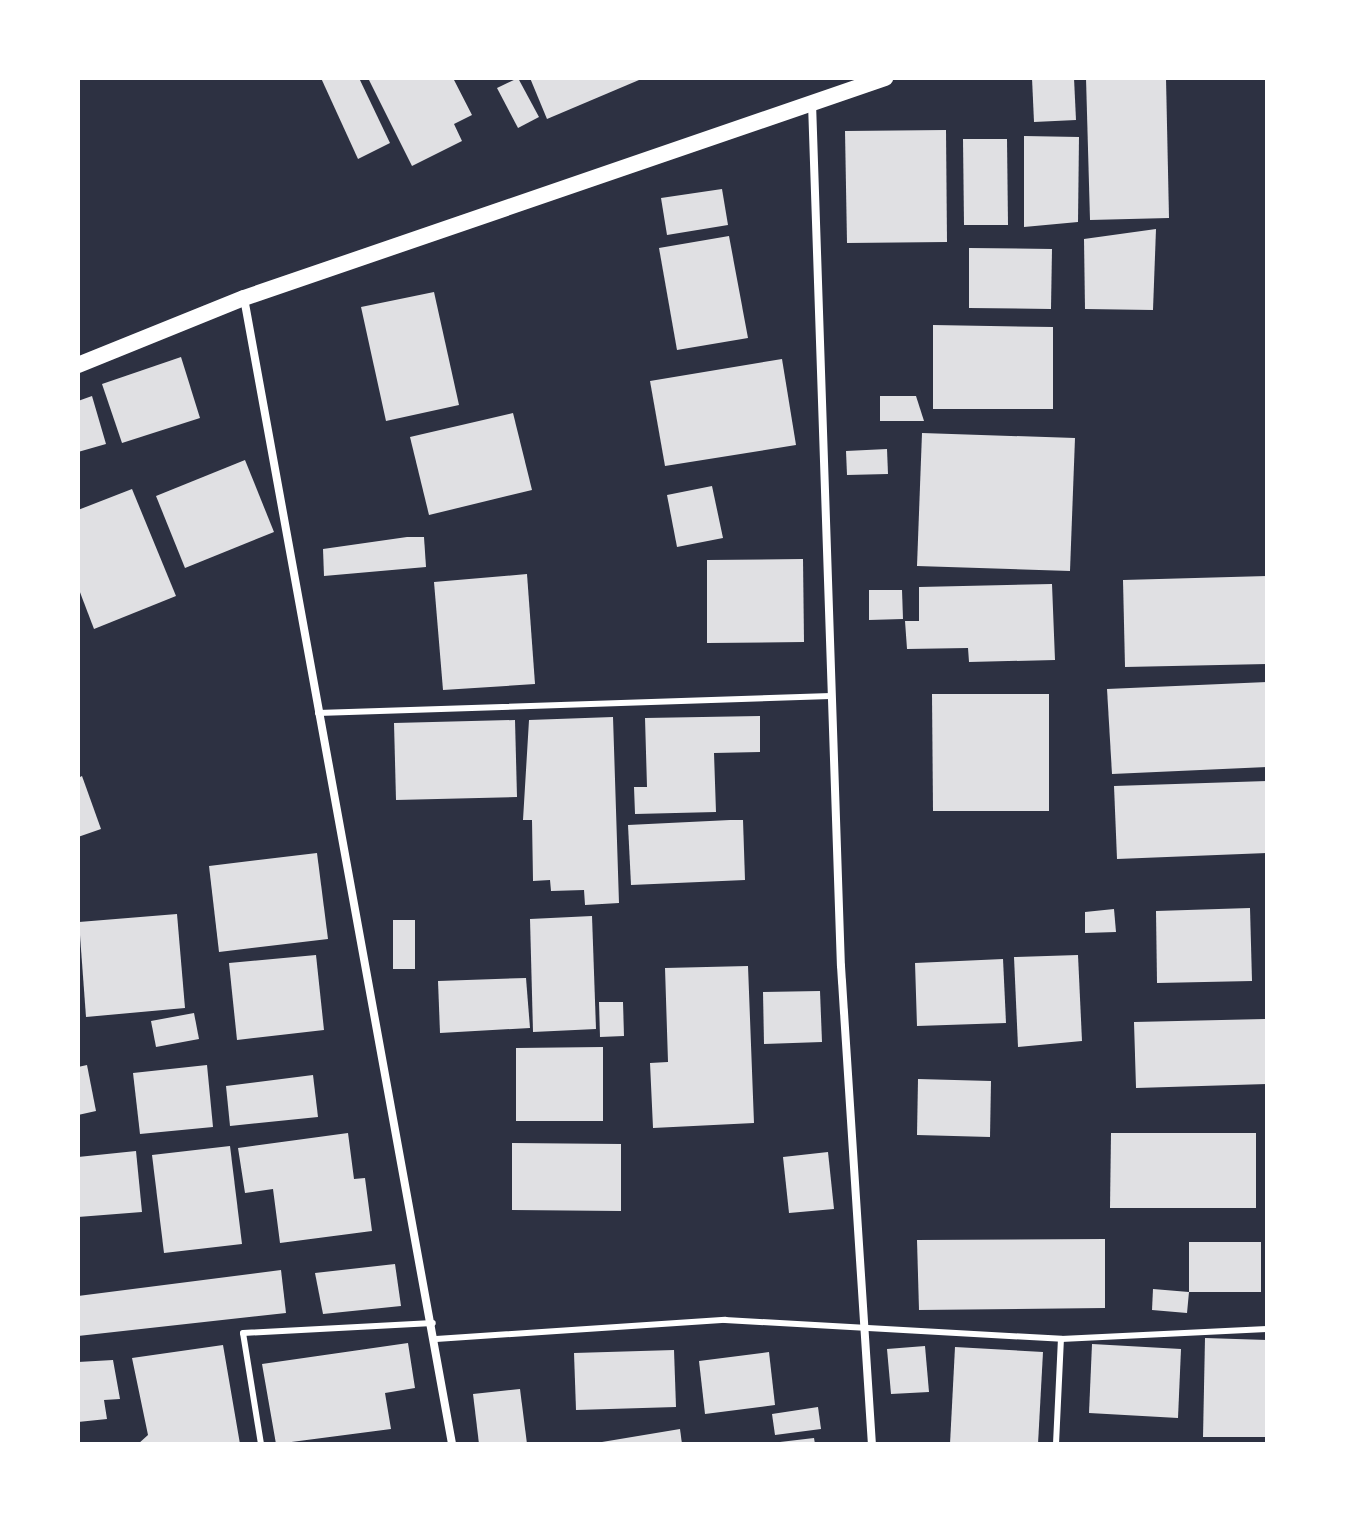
<!DOCTYPE html>
<style>
body{margin:0}
#map{position:relative;width:1345px;height:1522px;overflow:hidden;background:#2d3142;font-family:Inter,sans-serif}
div>[style]{position:absolute}
[style*='--x']{left:calc(var(--x)*1px);top:calc(var(--y)*1px);width:calc(var(--w)*1px);rotate:calc(var(--a)*1deg)}
.building>*{inset:0;background:#e0e0e3}
.service>*{height:6px;margin:-3px;padding:0 3px;transform-origin:3px;border-radius:3px;background:#fff}
.minor>*{height:8px;margin:-4px;padding:0 4px;transform-origin:4px;border-radius:4px;background:#fff}
.secondary>*{height:16px;margin:-8px;padding:0 8px;transform-origin:8px;border-radius:8px;background:#fff}
span{translate:-50% -50%;white-space:nowrap;text-align:center;line-height:1.15;-webkit-text-stroke:7px #fff;paint-order:stroke}
.frame{position:absolute;inset:0;border:80px solid #fff;pointer-events:none}
</style>
<div id="map">
<div class="building">
<i style="clip-path:polygon(321px 78px,359px 78px,390px 143px,358px 159px)"></i>
<i style="clip-path:polygon(368px 78px,453px 78px,472px 115px,454px 124px,462px 141px,412px 166px)"></i>
<i style="clip-path:polygon(518px 78px,539px 117px,518px 128px,497px 88px)"></i>
<i style="clip-path:polygon(530px 78px,638px 78px,639px 80px,547px 119px)"></i>
<i style="clip-path:polygon(1032px 78px,1074px 78px,1076px 120px,1034px 122px)"></i>
<i style="clip-path:polygon(1086px 78px,1166px 78px,1169px 218px,1090px 220px)"></i>
<i style="clip-path:polygon(946px 130px,947px 242px,847px 243px,845px 131px)"></i>
<i style="clip-path:polygon(1024px 136px,1079px 137px,1078px 222px,1024px 227px)"></i>
<i style="clip-path:polygon(963px 139px,1007px 139px,1008px 225px,964px 225px)"></i>
<i style="clip-path:polygon(722px 189px,728px 225px,667px 235px,661px 198px)"></i>
<i style="clip-path:polygon(1156px 229px,1153px 310px,1085px 309px,1084px 239px)"></i>
<i style="clip-path:polygon(729px 236px,748px 338px,677px 350px,659px 248px)"></i>
<i style="clip-path:polygon(969px 248px,1052px 249px,1051px 309px,969px 308px)"></i>
<i style="clip-path:polygon(434px 292px,459px 405px,386px 421px,361px 307px)"></i>
<i style="clip-path:polygon(933px 325px,1053px 327px,1053px 409px,933px 409px)"></i>
<i style="clip-path:polygon(181px 357px,200px 418px,122px 443px,102px 384px)"></i>
<i style="clip-path:polygon(782px 359px,796px 445px,665px 466px,650px 381px)"></i>
<i style="clip-path:polygon(92px 396px,106px 444px,78px 452px,78px 401px)"></i>
<i style="clip-path:polygon(880px 396px,916px 396px,924px 421px,880px 421px)"></i>
<i style="clip-path:polygon(513px 413px,532px 490px,429px 515px,410px 437px)"></i>
<i style="clip-path:polygon(922px 433px,1075px 438px,1070px 571px,917px 566px)"></i>
<i style="clip-path:polygon(887px 449px,888px 474px,847px 475px,846px 451px)"></i>
<i style="clip-path:polygon(245px 460px,274px 532px,185px 568px,156px 496px)"></i>
<i style="clip-path:polygon(712px 486px,723px 538px,677px 547px,667px 495px)"></i>
<i style="clip-path:polygon(132px 489px,176px 596px,94px 629px,78px 587px,78px 510px)"></i>
<i style="clip-path:polygon(407px 537px,424px 537px,426px 567px,324px 576px,323px 549px)"></i>
<i style="clip-path:polygon(803px 559px,804px 642px,707px 643px,707px 560px)"></i>
<i style="clip-path:polygon(527px 574px,535px 684px,443px 690px,434px 582px)"></i>
<i style="clip-path:polygon(1267px 576px,1267px 664px,1125px 667px,1123px 580px)"></i>
<i style="clip-path:polygon(1052px 584px,1055px 660px,969px 662px,968px 648px,907px 649px,905px 621px,919px 621px,919px 587px)"></i>
<i style="clip-path:polygon(869px 590px,902px 590px,903px 619px,869px 620px)"></i>
<i style="clip-path:polygon(1267px 682px,1267px 767px,1112px 774px,1107px 689px)"></i>
<i style="clip-path:polygon(932px 694px,1049px 694px,1049px 811px,933px 811px)"></i>
<i style="clip-path:polygon(760px 716px,760px 752px,714px 753px,716px 812px,635px 814px,634px 787px,647px 787px,645px 718px)"></i>
<i style="clip-path:polygon(613px 717px,619px 903px,585px 905px,584px 890px,551px 891px,550px 880px,533px 881px,532px 820px,523px 820px,529px 720px)"></i>
<i style="clip-path:polygon(515px 720px,517px 797px,396px 800px,394px 723px)"></i>
<i style="clip-path:polygon(82px 776px,101px 829px,78px 837px,78px 778px)"></i>
<i style="clip-path:polygon(1267px 781px,1267px 853px,1117px 859px,1114px 786px)"></i>
<i style="clip-path:polygon(730px 820px,743px 820px,745px 880px,631px 885px,628px 825px)"></i>
<i style="clip-path:polygon(317px 853px,328px 939px,219px 952px,209px 866px)"></i>
<i style="clip-path:polygon(1250px 908px,1252px 981px,1157px 983px,1156px 911px)"></i>
<i style="clip-path:polygon(1114px 909px,1116px 932px,1085px 933px,1085px 912px)"></i>
<i style="clip-path:polygon(177px 914px,185px 1008px,86px 1017px,79px 922px)"></i>
<i style="clip-path:polygon(592px 916px,596px 1029px,533px 1032px,530px 919px)"></i>
<i style="clip-path:polygon(393px 920px,415px 920px,415px 969px,393px 969px)"></i>
<i style="clip-path:polygon(316px 955px,324px 1030px,237px 1040px,229px 963px)"></i>
<i style="clip-path:polygon(1078px 955px,1082px 1041px,1018px 1047px,1014px 957px)"></i>
<i style="clip-path:polygon(1003px 959px,1006px 1023px,917px 1026px,915px 963px)"></i>
<i style="clip-path:polygon(748px 966px,754px 1123px,653px 1128px,650px 1063px,668px 1062px,665px 968px)"></i>
<i style="clip-path:polygon(526px 978px,530px 1028px,440px 1033px,438px 981px)"></i>
<i style="clip-path:polygon(820px 991px,822px 1042px,764px 1044px,763px 992px)"></i>
<i style="clip-path:polygon(599px 1002px,623px 1002px,624px 1036px,600px 1037px)"></i>
<i style="clip-path:polygon(194px 1013px,199px 1039px,156px 1047px,151px 1021px)"></i>
<i style="clip-path:polygon(1265px 1019px,1267px 1084px,1136px 1088px,1134px 1022px)"></i>
<i style="clip-path:polygon(603px 1047px,603px 1121px,516px 1121px,516px 1048px)"></i>
<i style="clip-path:polygon(87px 1065px,96px 1111px,78px 1115px,78px 1067px)"></i>
<i style="clip-path:polygon(207px 1065px,213px 1127px,140px 1134px,133px 1073px)"></i>
<i style="clip-path:polygon(313px 1075px,318px 1117px,230px 1126px,226px 1086px)"></i>
<i style="clip-path:polygon(918px 1079px,991px 1081px,990px 1137px,917px 1135px)"></i>
<i style="clip-path:polygon(348px 1133px,354px 1179px,365px 1178px,372px 1231px,280px 1243px,273px 1189px,245px 1193px,238px 1148px)"></i>
<i style="clip-path:polygon(1111px 1133px,1256px 1133px,1256px 1208px,1110px 1208px)"></i>
<i style="clip-path:polygon(512px 1143px,621px 1144px,621px 1211px,512px 1210px)"></i>
<i style="clip-path:polygon(230px 1146px,242px 1244px,164px 1253px,152px 1155px)"></i>
<i style="clip-path:polygon(136px 1151px,142px 1212px,78px 1217px,78px 1157px)"></i>
<i style="clip-path:polygon(828px 1152px,834px 1209px,789px 1213px,783px 1157px)"></i>
<i style="clip-path:polygon(1105px 1239px,1105px 1308px,919px 1310px,917px 1240px)"></i>
<i style="clip-path:polygon(1189px 1242px,1261px 1242px,1261px 1292px,1189px 1292px)"></i>
<i style="clip-path:polygon(395px 1264px,401px 1306px,323px 1314px,315px 1273px)"></i>
<i style="clip-path:polygon(281px 1270px,286px 1313px,78px 1336px,78px 1296px)"></i>
<i style="clip-path:polygon(1153px 1289px,1189px 1292px,1187px 1313px,1152px 1310px)"></i>
<i style="clip-path:polygon(1205px 1338px,1267px 1340px,1265px 1437px,1203px 1437px)"></i>
<i style="clip-path:polygon(408px 1343px,415px 1388px,385px 1393px,391px 1429px,276px 1444px,262px 1364px)"></i>
<i style="clip-path:polygon(1092px 1344px,1181px 1349px,1178px 1418px,1089px 1413px)"></i>
<i style="clip-path:polygon(223px 1345px,240px 1444px,138px 1444px,148px 1435px,132px 1358px)"></i>
<i style="clip-path:polygon(925px 1346px,929px 1392px,891px 1394px,887px 1349px)"></i>
<i style="clip-path:polygon(955px 1347px,1043px 1352px,1038px 1444px,950px 1444px)"></i>
<i style="clip-path:polygon(674px 1350px,676px 1407px,576px 1410px,574px 1353px)"></i>
<i style="clip-path:polygon(769px 1352px,775px 1405px,705px 1414px,699px 1361px)"></i>
<i style="clip-path:polygon(113px 1360px,120px 1399px,104px 1400px,107px 1419px,78px 1422px,78px 1362px)"></i>
<i style="clip-path:polygon(520px 1389px,527px 1444px,479px 1444px,473px 1394px)"></i>
<i style="clip-path:polygon(818px 1407px,821px 1429px,775px 1435px,772px 1414px)"></i>
<i style="clip-path:polygon(680px 1429px,682px 1444px,602px 1444px,602px 1442px)"></i>
<i style="clip-path:polygon(814px 1438px,815px 1444px,780px 1444px,780px 1442px)"></i>
</div>
<div class="service">
<i style="--x:318;--y:713;--w:513;--a:-1.9"></i>
<i style="--x:436;--y:1339;--w:290;--a:-3.8"></i>
<i style="--x:725;--y:1320;--w:337;--a:3.2"></i>
<i style="--x:1061;--y:1339;--w:206;--a:-2.8"></i>
<i style="--x:261;--y:1444;--w:112;--a:-99.2"></i>
<i style="--x:243;--y:1333;--w:190;--a:-3"></i>
<i style="--x:1056;--y:1444;--w:105;--a:-87.3"></i>
</div>
<div class="minor">
<i style="--x:812;--y:103;--w:863;--a:88.08"></i>
<i style="--x:841;--y:966;--w:479;--a:86.3"></i>
<i style="--x:244;--y:298;--w:1165;--a:79.71"></i>
</div>
<div class="secondary">
<i style="--x:78;--y:365;--w:179;--a:-22"></i>
<i style="--x:244;--y:298;--w:678;--a:-18.94"></i>
</div>
<div class="frame"></div>
</div>
